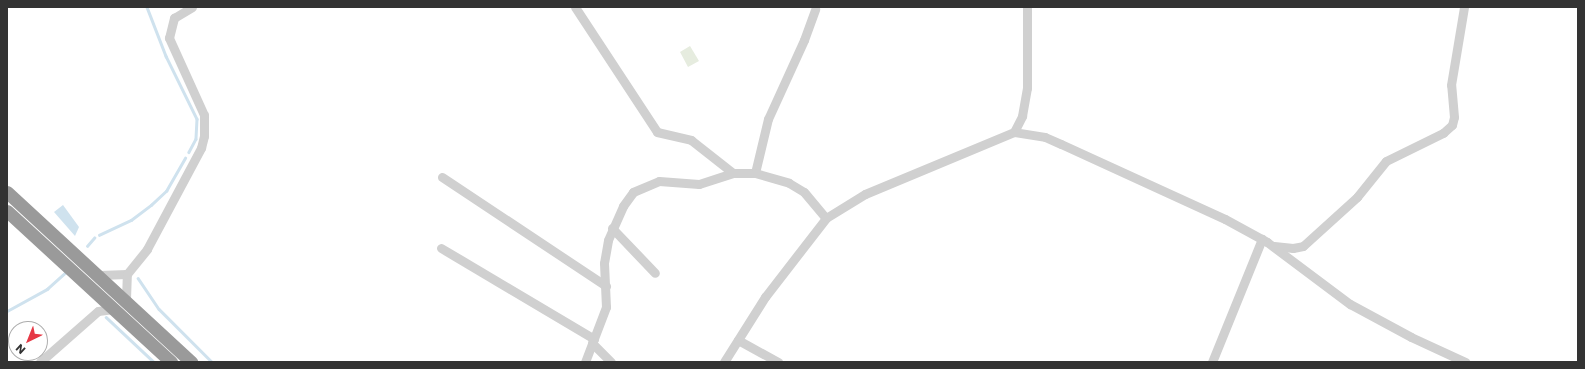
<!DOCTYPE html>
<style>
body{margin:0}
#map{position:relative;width:1585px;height:369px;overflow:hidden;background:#fff;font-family:Poppins,sans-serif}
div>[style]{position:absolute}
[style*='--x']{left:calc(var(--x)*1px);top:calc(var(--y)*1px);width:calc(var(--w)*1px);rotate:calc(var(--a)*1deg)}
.green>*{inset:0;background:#e6ecdf}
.water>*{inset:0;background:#cfe2ee}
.stream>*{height:2.5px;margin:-1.25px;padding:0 1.25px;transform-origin:1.25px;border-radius:1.25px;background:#cfe2ee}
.minor>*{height:9px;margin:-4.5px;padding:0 4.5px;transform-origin:4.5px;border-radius:4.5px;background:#d0d0d0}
.highway>*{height:13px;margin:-6.5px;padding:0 6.5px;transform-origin:6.5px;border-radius:6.5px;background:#9a9a9a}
span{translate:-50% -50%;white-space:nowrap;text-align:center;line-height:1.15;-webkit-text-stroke:4px #fff;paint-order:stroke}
.frame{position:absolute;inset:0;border:8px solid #333;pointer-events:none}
.north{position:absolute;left:8px;top:321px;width:40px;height:40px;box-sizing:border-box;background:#fff;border:1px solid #adadad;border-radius:50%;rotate:223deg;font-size:11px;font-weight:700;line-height:16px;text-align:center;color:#333}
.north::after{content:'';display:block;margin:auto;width:14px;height:18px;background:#e63946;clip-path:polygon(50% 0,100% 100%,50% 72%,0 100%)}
</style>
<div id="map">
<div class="green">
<i style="clip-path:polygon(690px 46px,699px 61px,688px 67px,680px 52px)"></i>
</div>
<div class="water">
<i style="clip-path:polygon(63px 205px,79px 227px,75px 236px,54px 212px)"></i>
</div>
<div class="stream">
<i style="--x:147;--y:7;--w:53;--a:68.8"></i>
<i style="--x:166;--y:56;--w:70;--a:63.8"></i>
<i style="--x:197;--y:119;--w:20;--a:93"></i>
<i style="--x:196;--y:139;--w:15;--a:118"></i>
<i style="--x:99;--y:235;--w:35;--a:-25"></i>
<i style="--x:131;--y:220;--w:25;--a:-37"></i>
<i style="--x:151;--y:205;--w:21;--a:-43"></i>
<i style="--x:166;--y:191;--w:38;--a:-60"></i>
<i style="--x:87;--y:246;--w:11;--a:-49"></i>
<i style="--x:138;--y:278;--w:37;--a:56"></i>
<i style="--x:159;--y:309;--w:75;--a:45"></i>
<i style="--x:7;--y:311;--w:46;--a:-28.8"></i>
<i style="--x:47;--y:289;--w:25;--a:-42"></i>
<i style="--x:106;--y:317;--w:66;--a:43.2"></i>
</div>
<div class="minor">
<i style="--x:575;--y:7;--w:149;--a:56.7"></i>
<i style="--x:657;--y:132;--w:35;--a:13"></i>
<i style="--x:691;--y:140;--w:53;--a:38.2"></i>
<i style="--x:1014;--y:132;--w:18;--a:-63"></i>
<i style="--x:1022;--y:116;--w:28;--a:-80"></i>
<i style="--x:1027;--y:88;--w:81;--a:-90"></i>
<i style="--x:755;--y:173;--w:56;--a:-76.5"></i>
<i style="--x:768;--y:119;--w:87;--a:-65.5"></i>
<i style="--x:804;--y:40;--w:33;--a:-70"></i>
<i style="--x:442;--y:177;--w:197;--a:33.6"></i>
<i style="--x:612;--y:228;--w:62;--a:46.3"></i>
<i style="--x:1274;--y:246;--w:19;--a:6"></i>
<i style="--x:1293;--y:248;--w:10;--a:-11"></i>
<i style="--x:1303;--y:246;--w:73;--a:-42.2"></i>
<i style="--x:1357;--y:197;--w:46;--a:-51.1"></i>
<i style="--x:1386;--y:161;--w:64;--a:-26.2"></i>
<i style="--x:1443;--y:133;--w:12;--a:-42"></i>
<i style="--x:1452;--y:125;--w:8;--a:-76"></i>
<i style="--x:1454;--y:117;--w:32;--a:-95"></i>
<i style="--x:1451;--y:85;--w:79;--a:-80.5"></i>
<i style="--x:441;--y:248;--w:178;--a:30.7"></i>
<i style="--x:99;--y:275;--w:28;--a:-2"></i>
<i style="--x:126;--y:299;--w:25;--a:-88"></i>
<i style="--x:127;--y:274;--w:32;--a:-51"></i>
<i style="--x:147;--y:249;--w:115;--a:-61.9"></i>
<i style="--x:201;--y:148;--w:12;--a:-76"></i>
<i style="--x:204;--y:136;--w:21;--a:-90"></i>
<i style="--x:204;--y:115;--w:85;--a:-114.4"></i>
<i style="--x:169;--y:38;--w:21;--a:-76"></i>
<i style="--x:174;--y:18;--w:21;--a:-31"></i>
<i style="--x:738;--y:340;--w:46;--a:28.8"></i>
<i style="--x:592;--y:343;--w:27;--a:45"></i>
<i style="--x:40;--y:362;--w:77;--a:-41.3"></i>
<i style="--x:98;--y:311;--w:16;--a:-7"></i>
<i style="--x:585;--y:362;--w:59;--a:-69.1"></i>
<i style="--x:606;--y:307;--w:44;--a:-92.6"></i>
<i style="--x:604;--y:263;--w:23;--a:-80"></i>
<i style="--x:608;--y:240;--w:37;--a:-66"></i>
<i style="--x:623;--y:206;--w:17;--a:-54"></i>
<i style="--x:633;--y:192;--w:28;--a:-23"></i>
<i style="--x:659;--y:181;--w:40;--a:4.3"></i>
<i style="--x:699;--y:184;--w:36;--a:-18"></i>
<i style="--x:733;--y:173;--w:22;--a:0"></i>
<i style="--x:755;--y:173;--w:35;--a:16"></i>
<i style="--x:789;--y:183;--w:17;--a:31"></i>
<i style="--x:804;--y:192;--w:34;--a:50"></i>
<i style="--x:724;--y:362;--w:77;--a:-57.8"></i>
<i style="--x:765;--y:297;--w:100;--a:-52.3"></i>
<i style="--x:826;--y:218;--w:46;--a:-31.6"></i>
<i style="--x:865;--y:194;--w:161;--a:-22.6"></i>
<i style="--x:1014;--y:132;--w:31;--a:9"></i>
<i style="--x:1045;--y:137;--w:17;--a:24"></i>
<i style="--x:1061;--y:144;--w:180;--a:24.6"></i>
<i style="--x:1225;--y:219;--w:48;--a:28.7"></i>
<i style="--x:1267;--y:242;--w:104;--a:36.8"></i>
<i style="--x:1350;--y:304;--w:69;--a:28.4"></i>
<i style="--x:1411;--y:337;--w:60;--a:24.8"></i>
<i style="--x:1212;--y:362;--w:133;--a:-67.9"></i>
</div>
<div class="highway">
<i style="--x:7;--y:192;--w:251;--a:42.7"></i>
<i style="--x:7;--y:211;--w:223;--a:42.6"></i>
</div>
<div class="frame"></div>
<div class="north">N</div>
</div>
